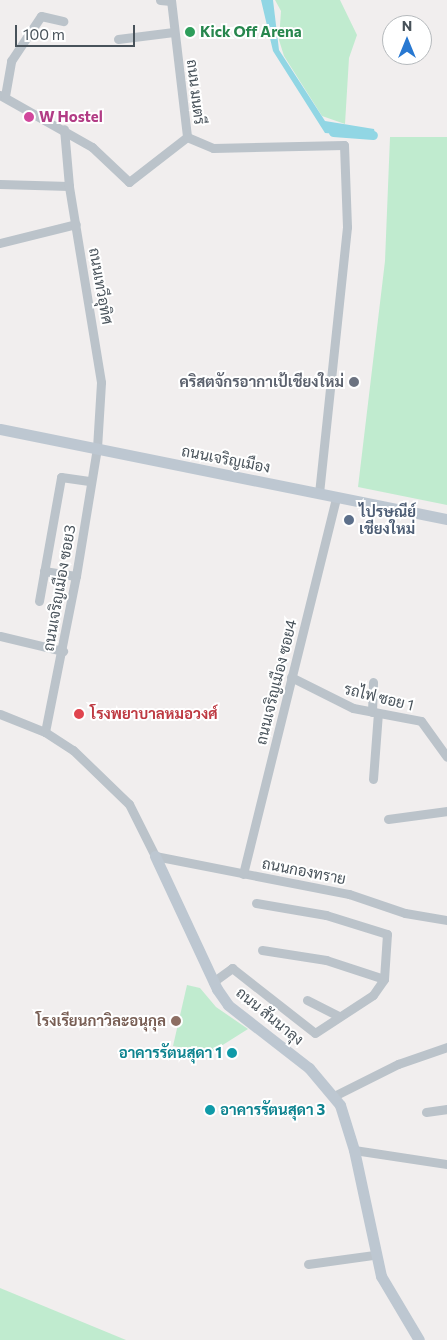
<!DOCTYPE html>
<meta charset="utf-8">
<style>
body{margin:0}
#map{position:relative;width:447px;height:1340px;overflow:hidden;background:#f1eeee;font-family:Commissioner,Sarabun,sans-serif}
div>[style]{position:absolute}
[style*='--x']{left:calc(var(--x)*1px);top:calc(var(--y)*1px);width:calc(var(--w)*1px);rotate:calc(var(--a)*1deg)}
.green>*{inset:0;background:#c0ebcf}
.water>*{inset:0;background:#91d6e4}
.canal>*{height:9px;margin:-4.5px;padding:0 4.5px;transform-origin:4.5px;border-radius:4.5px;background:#91d6e4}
.street>*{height:9px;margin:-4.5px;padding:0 4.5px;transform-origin:4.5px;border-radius:4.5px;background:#bbc3ca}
.secondary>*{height:11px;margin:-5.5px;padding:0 5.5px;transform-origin:5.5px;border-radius:5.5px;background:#bdc7d1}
.dots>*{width:14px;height:14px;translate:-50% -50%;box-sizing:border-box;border:2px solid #fff;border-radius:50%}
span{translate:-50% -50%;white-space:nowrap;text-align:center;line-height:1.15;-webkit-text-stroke:4px #fff;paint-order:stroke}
.leisure-label{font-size:15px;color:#27864d;font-weight:700}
.left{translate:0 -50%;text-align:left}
.street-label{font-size:15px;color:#48525a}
.hotel-label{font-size:15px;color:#b23c85;font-weight:700}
.worship-label{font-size:15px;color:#5b616d;font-weight:700}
.right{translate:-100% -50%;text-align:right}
.service-label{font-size:15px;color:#4e5e75;font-weight:700}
.health-label{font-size:15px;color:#be3a42;font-weight:700}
.education-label{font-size:15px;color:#785e54;font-weight:700}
.culture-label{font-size:15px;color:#0d838f;font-weight:700}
.north{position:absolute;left:382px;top:15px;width:50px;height:50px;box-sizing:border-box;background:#fff;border:1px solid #b6babd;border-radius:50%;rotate:0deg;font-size:14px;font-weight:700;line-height:20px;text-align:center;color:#48525a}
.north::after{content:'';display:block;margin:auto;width:18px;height:22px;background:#2878d1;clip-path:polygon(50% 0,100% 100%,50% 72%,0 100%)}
.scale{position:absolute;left:15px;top:25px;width:120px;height:22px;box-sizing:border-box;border:2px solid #48525a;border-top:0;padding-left:6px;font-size:15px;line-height:18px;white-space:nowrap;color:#48525a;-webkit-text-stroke:4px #fff;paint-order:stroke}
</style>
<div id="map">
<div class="green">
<i style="clip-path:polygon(275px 0,340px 0,357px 35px,349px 58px,345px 124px,322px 116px,284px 56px,279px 40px,281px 11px)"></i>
<i style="clip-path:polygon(390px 137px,447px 137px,447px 505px,358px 487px,385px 261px)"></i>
<i style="clip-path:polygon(187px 985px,200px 988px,216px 1007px,248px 1029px,210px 1053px,173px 1046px)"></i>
<i style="clip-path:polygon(0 1288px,126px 1340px,0 1340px)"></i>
</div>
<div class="water">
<i style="clip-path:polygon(261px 0,273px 0,279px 50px,325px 121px,374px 129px,376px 137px,325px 133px,273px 51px)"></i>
</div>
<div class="canal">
<i style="--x:333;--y:132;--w:40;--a:4.3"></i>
</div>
<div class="street">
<i style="--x:160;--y:0;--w:11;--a:5"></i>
<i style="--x:171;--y:0;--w:138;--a:83.3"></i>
<i style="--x:118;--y:39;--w:56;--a:-7.1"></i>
<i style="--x:0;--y:95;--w:106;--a:29.5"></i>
<i style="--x:92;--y:147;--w:51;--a:43.4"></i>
<i style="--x:129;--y:182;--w:73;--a:-37.8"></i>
<i style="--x:5;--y:96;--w:36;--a:-80"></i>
<i style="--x:11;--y:61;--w:54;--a:-56.3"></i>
<i style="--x:41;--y:16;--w:23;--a:13"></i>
<i style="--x:187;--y:137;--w:28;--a:23"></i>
<i style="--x:213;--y:148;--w:131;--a:-1.3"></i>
<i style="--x:344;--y:145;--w:82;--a:87.9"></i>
<i style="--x:347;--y:227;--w:267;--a:96"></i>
<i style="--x:0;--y:184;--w:69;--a:1.7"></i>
<i style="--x:0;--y:243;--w:78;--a:-14"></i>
<i style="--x:44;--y:571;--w:32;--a:9"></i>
<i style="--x:39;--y:601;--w:126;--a:-79.9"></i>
<i style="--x:61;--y:477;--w:30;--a:8"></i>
<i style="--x:0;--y:636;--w:65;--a:13.4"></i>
<i style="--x:291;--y:677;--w:69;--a:26.6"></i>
<i style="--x:353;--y:708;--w:69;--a:10.8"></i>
<i style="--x:421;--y:721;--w:44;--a:54.2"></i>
<i style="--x:372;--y:712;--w:30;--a:-88"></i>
<i style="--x:0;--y:714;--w:48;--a:21.8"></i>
<i style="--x:45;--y:732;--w:33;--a:33"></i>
<i style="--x:73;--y:750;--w:78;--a:44"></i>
<i style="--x:129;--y:804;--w:58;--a:63.4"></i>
<i style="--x:155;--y:856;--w:198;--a:11.1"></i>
<i style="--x:349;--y:894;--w:59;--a:18.7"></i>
<i style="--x:405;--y:913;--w:43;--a:9.5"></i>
<i style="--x:45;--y:732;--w:159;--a:-78.8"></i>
<i style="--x:76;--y:576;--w:130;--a:-80.7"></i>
<i style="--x:97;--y:448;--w:66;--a:-86.5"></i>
<i style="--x:101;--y:382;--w:199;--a:-99.3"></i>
<i style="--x:69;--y:186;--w:57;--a:-95"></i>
<i style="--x:373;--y:779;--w:66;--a:-85.7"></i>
<i style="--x:388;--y:819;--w:60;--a:-7.7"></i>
<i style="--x:243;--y:874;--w:388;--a:-76.1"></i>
<i style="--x:262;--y:950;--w:65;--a:8.9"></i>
<i style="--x:326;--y:960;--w:61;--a:18.1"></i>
<i style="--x:213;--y:982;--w:24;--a:-36"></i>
<i style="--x:232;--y:968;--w:105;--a:38.1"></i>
<i style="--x:315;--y:1033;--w:69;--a:-33.2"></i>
<i style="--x:373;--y:995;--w:19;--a:-55"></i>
<i style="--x:384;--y:979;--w:45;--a:-86.2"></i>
<i style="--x:387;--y:934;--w:64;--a:-162.7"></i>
<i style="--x:326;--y:915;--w:71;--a:-170.3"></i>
<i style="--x:307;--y:1000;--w:36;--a:27"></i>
<i style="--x:334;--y:1096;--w:72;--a:-26.6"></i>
<i style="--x:398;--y:1064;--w:52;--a:-19.1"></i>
<i style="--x:426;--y:1112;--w:21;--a:-8"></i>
<i style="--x:354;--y:1150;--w:94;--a:8.6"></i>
<i style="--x:308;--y:1264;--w:67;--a:-7.8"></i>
</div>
<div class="secondary">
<i style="--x:0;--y:429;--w:456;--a:11.4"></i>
<i style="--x:155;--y:856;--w:147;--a:65"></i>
<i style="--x:217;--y:989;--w:19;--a:55"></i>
<i style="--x:228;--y:1005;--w:103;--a:37.9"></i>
<i style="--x:309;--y:1068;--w:48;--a:50"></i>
<i style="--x:340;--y:1105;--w:47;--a:72.7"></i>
<i style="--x:354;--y:1150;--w:129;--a:77.9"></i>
<i style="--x:381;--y:1276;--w:74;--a:59.3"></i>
</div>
<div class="dots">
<i style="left:190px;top:32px;background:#2e9e5b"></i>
<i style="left:29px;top:117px;background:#d1479c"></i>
<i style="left:354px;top:382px;background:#6b7280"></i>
<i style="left:349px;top:520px;background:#5c6f8a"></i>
<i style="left:79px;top:714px;background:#e0444e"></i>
<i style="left:176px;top:1021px;background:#8d6e63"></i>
<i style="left:232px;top:1053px;background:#0f9aa8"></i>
<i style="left:210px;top:1110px;background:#0f9aa8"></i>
</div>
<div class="leisure-label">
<span class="left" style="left:200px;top:32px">Kick Off Arena</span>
</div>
<div class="street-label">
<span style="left:196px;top:92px;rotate:83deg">ถนน มนตรี</span>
<span style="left:101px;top:286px;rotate:80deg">ถนนเทวีอุทิศ</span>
<span style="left:226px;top:459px;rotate:11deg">ถนนเจริญเมือง</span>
<span style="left:59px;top:588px;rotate:-80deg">ถนนเจริญเมือง ซอย3</span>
<span style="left:276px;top:682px;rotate:-76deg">ถนนเจริญเมือง ซอย4</span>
<span style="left:379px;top:697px;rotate:14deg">รถไฟ ซอย 1</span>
<span style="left:304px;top:871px;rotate:11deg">ถนนกองทราย</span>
<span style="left:270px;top:1016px;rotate:39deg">ถนน สันนาลุง</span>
</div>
<div class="hotel-label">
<span class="left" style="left:39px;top:117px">W Hostel</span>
</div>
<div class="worship-label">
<span class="right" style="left:344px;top:382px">คริสตจักรอากาเป้เชียงใหม่</span>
</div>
<div class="service-label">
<span class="left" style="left:359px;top:520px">ไปรษณีย์<br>เชียงใหม่</span>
</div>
<div class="health-label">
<span class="left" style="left:90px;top:714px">โรงพยาบาลหมอวงศ์</span>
</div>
<div class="education-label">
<span class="right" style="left:166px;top:1021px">โรงเรียนกาวิละอนุกุล</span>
</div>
<div class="culture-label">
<span class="right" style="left:222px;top:1053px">อาคารรัตนสุดา 1</span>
<span class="left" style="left:220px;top:1110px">อาคารรัตนสุดา 3</span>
</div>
<div class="north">N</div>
<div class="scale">100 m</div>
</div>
